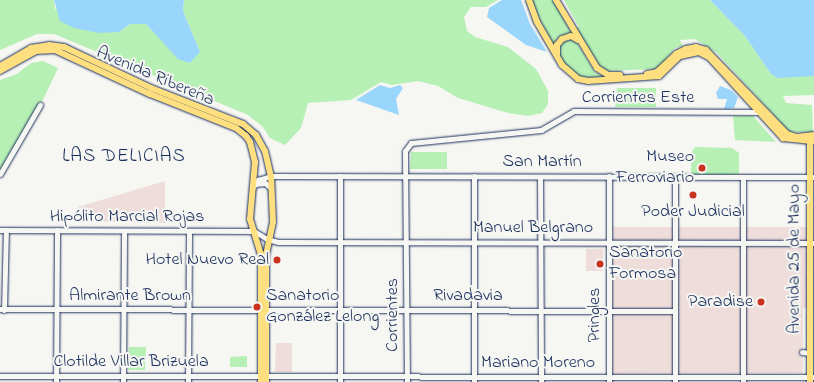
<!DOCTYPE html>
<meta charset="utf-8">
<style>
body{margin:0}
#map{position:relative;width:814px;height:382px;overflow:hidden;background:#f6f6f2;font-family:"Indie Flower",sans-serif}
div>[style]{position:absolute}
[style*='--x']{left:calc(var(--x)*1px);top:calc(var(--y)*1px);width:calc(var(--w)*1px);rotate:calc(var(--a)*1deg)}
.built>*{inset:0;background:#eeddda}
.green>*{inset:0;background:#b6f0b4}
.water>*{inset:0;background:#9ad6fb}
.roads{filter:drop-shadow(0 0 1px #1b2f5e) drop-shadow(0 0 1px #1b2f5e)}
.minor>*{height:5px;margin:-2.5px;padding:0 2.5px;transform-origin:2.5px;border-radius:2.5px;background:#f6f6f2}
.major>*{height:6px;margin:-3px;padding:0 3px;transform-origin:3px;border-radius:3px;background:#fddf80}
.dots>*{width:11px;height:11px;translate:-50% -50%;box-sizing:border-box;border:2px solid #f6f6f2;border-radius:50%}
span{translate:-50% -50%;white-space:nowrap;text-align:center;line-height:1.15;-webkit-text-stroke:4px #f6f6f2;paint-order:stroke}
.street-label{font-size:18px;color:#1b2f5e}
.poi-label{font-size:18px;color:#1b2f5e}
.right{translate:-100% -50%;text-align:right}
.left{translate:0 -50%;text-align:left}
.neighbourhood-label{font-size:19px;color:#1b2f5e;letter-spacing:1px}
</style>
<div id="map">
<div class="built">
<i style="clip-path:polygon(165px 181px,165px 223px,80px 221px,78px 207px)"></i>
<i style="clip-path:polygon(613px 227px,814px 227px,814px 307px,803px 308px,803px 373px,613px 374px)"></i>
<i style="clip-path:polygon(586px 249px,603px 249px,603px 271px,586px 271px)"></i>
<i style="clip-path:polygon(276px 343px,292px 343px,292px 372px,275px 372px)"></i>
</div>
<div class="green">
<i style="clip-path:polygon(0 0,54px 0,55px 9px,119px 32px,130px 24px,146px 24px,155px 34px,200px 52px,183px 11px,184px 0,498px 0,486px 7px,471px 7px,464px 17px,467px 31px,475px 37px,508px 47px,536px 69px,548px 91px,548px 104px,542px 113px,528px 116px,508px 113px,458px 98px,438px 86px,418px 81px,392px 85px,381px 82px,351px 100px,308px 103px,301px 128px,285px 145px,270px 138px,263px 127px,248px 115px,54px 34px,37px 34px,0 50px)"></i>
<i style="clip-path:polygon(530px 0,553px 0,572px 33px,558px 38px,553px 45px)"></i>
<i style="clip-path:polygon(564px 0,710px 0,745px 36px,771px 74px,814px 76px,814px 95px,783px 96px,786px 103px,812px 105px,813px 132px,789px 132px,717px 53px,695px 39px,680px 40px,683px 46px,675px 48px,658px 69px,606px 71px,596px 62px,575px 29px,579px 27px)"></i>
<i style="clip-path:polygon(571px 39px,577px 43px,595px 72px,604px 77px,580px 77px,568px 69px,559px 56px,559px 46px,564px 40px)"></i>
<i style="clip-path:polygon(43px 61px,58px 68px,32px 123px,0 174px,0 80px,17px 74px,31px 63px)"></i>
<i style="clip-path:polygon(617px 88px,656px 88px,656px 107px,615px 107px)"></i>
<i style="clip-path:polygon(733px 116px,753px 116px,776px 142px,735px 140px)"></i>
<i style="clip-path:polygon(695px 147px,732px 148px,739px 153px,739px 177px,691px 177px,691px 153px)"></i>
<i style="clip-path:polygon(411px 152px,447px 152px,447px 169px,410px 169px)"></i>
<i style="clip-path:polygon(813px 177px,814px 382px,813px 382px)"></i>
<i style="clip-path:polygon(129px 347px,146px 347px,145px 370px,128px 370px)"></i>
<i style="clip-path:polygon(247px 356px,247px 367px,230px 367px,230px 357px)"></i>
</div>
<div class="water">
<i style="clip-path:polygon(54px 0,184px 0,183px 11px,200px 52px,190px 63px,178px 59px,146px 24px,130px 24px,119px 32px,99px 33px,74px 28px,60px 21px)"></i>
<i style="clip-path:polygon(502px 0,521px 0,530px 24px,547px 52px,526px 45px,487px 17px,489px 8px)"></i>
<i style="clip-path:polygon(710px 0,814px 0,814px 76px,778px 78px,771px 74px,745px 36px)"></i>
<i style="clip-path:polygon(380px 85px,390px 88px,400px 85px,403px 88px,396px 99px,399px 115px,356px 100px)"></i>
<i style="clip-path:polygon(720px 86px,731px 90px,738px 97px,734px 108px,724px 109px,727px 99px,718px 99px,716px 93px)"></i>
</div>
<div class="roads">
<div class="minor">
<i style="--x:0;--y:174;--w:80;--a:-59.9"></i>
<i style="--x:340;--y:176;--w:206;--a:90"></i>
<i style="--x:609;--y:176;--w:206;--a:90"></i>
<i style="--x:540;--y:177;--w:205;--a:89.7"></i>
<i style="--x:255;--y:184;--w:10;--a:-6"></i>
<i style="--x:265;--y:183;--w:8;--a:40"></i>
<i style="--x:253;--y:187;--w:9;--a:-54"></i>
<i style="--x:258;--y:180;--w:14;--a:-17"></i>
<i style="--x:271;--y:176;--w:543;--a:0.11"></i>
<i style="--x:0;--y:230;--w:254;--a:0.2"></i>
<i style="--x:254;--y:231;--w:15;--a:32"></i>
<i style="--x:267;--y:239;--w:11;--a:15"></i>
<i style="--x:278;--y:242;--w:536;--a:0.11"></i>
<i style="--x:0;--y:309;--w:675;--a:0.17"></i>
<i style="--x:4;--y:310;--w:80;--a:-88.6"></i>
<i style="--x:802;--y:352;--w:8;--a:7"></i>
<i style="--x:0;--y:376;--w:814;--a:0.07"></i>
<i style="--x:56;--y:382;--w:152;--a:-89.6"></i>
<i style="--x:123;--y:382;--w:151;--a:-89.6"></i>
<i style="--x:188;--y:382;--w:151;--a:-89.6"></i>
<i style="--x:407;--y:382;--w:231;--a:-90.5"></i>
<i style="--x:405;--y:151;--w:10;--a:-53"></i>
<i style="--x:411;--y:143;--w:131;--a:-5.7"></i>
<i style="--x:541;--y:130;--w:38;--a:-30"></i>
<i style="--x:574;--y:111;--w:187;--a:0.3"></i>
<i style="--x:474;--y:382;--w:206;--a:-90"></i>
<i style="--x:675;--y:382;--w:205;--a:-90"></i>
<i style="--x:743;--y:382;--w:205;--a:-90"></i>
</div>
<div class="major">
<i style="--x:529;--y:0;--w:23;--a:70"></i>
<i style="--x:537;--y:22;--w:50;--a:59.8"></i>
<i style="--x:562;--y:65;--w:21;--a:41"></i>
<i style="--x:578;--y:79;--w:10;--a:11"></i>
<i style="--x:588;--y:81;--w:71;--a:-4"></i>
<i style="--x:659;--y:76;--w:29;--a:-44"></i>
<i style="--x:680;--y:56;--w:19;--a:-12"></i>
<i style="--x:699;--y:52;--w:11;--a:27"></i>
<i style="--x:709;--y:57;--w:110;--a:47.6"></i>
<i style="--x:783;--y:138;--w:31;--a:6"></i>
<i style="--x:556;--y:0;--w:79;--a:58.9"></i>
<i style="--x:597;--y:68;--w:13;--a:32"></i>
<i style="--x:608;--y:75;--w:12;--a:0"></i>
<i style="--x:557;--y:54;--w:9;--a:-90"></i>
<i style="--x:557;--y:45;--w:8;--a:-50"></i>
<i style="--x:562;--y:39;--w:9;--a:-18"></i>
<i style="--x:571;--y:36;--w:8;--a:30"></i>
<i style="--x:0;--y:66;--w:36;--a:-30"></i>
<i style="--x:31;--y:48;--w:18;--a:-9"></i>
<i style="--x:49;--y:45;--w:15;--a:8"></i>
<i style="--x:64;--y:47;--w:96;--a:25.2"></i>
<i style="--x:151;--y:88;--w:99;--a:21.4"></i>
<i style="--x:243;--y:124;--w:17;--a:40"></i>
<i style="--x:256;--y:135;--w:18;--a:61"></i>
<i style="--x:265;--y:151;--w:26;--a:77"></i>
<i style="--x:271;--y:176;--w:46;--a:87.5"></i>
<i style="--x:273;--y:222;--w:34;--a:102"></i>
<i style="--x:266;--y:255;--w:127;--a:90"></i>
<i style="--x:0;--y:71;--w:41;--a:-29.1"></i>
<i style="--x:36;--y:51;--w:19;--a:-3"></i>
<i style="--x:55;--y:50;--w:105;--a:24.9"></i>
<i style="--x:150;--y:94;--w:92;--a:21.6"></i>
<i style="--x:236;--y:128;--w:13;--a:39"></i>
<i style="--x:246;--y:136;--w:7;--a:56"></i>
<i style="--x:250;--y:142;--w:21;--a:76"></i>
<i style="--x:255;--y:162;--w:57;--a:95"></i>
<i style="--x:250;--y:219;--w:37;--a:73"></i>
<i style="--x:261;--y:254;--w:128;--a:90"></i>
<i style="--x:647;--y:74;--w:10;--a:-11"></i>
<i style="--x:657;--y:72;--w:26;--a:-43"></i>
<i style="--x:676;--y:54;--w:11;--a:-27"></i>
<i style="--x:686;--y:49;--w:10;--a:-11"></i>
<i style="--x:696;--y:47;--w:10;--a:17"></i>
<i style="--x:706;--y:50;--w:117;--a:46"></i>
<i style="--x:787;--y:134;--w:10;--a:17"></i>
<i style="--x:797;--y:137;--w:17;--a:-7"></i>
<i style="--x:810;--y:382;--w:244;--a:-90"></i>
</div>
</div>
<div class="dots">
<i style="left:702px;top:168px;background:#c8321e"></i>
<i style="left:693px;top:195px;background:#c8321e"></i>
<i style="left:277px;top:260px;background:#c8321e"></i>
<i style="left:600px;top:264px;background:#c8321e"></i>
<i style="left:761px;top:302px;background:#c8321e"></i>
<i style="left:257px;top:307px;background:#c8321e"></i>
</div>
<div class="street-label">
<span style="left:155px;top:77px;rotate:23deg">Avenida Ribereña</span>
<span style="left:638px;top:98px">Corrientes Este</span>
<span style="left:542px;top:162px">San Martín</span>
<span style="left:127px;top:217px">Hipólito Marcial Rojas</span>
<span style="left:533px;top:228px">Manuel Belgrano</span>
<span style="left:795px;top:259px;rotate:-90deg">Avenida 25 de Mayo</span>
<span style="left:130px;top:296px">Almirante Brown</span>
<span style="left:468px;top:296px">Rivadavia</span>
<span style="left:393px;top:315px;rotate:-90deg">Corrientes</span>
<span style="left:595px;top:315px;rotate:-90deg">Pringles</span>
<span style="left:131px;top:362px">Clotilde Villar Brizuela</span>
<span style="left:538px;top:363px">Mariano Moreno</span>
</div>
<div class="poi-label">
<span class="right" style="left:694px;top:168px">Museo<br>Ferroviario</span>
<span style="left:693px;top:212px">Poder Judicial</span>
<span class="left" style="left:609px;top:264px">Sanatorio<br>Formosa</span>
<span class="right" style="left:269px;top:260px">Hotel Nuevo Real</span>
<span class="left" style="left:266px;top:307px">Sanatorio<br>González Lelong</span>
<span class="right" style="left:753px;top:302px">Paradise</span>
</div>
<div class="neighbourhood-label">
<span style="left:124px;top:157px">LAS DELICIAS</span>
</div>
</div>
